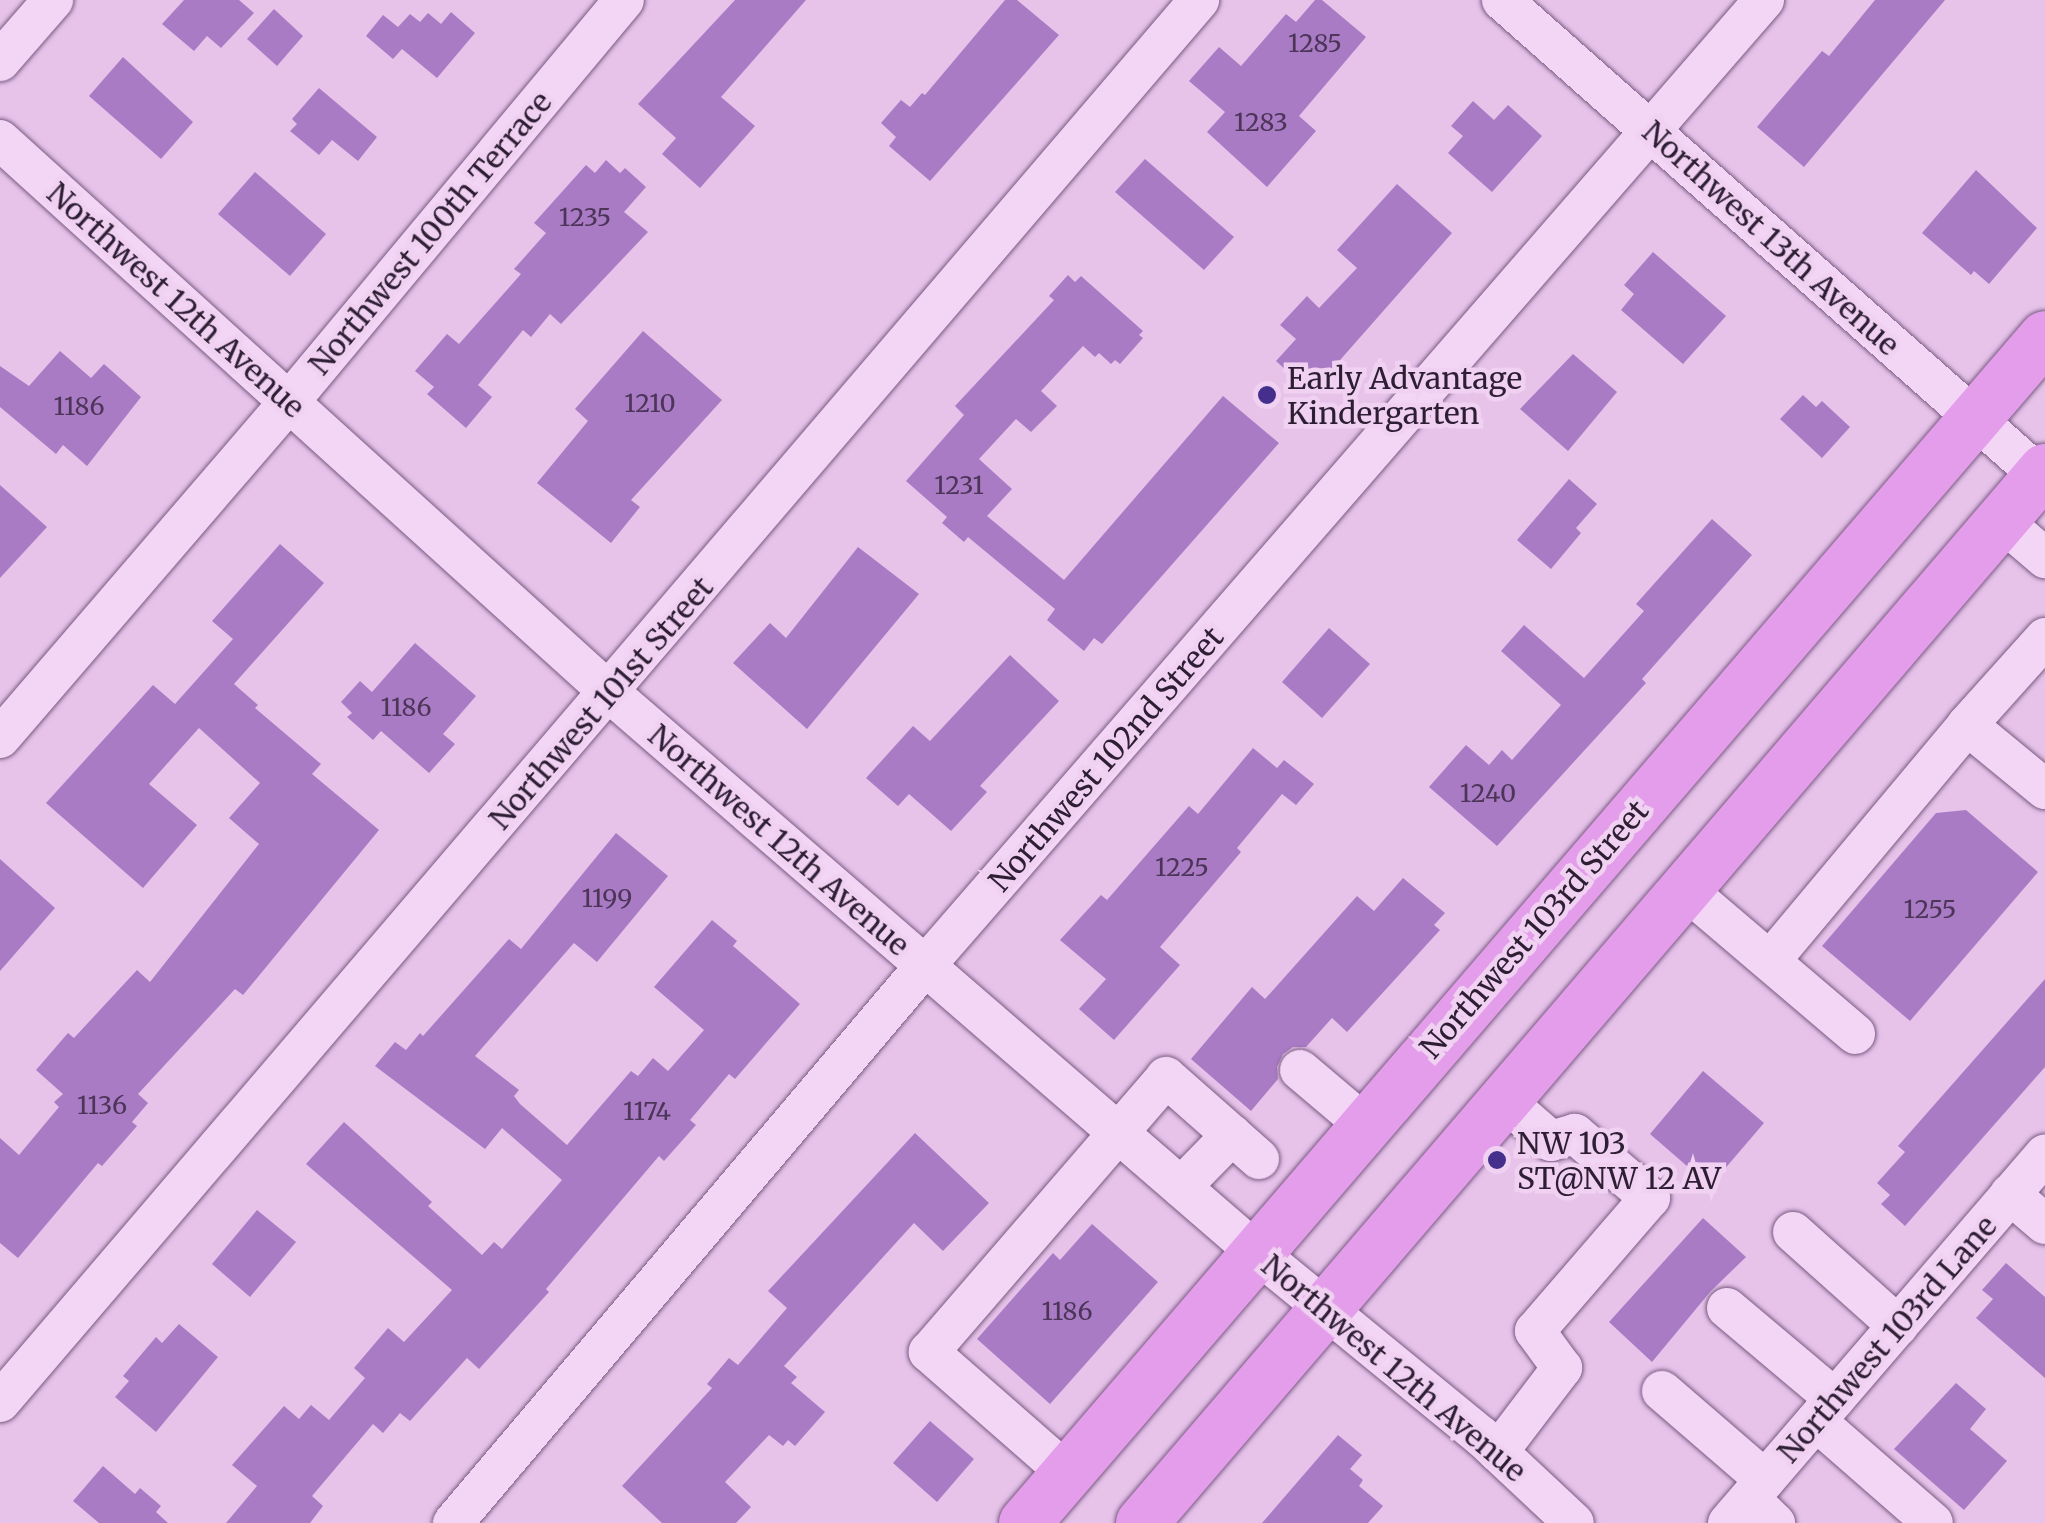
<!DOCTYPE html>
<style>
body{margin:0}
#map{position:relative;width:2045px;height:1523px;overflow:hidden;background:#e7c3ea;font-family:Merriweather,serif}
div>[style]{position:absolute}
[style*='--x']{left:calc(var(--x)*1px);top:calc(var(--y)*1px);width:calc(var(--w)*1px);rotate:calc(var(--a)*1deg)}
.building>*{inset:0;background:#aa7bc5}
.roads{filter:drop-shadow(0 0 2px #795b82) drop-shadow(0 0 2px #795b82)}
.minor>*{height:40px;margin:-20px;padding:0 20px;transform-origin:20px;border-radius:20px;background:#f3d5f5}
.major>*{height:52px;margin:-26px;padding:0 26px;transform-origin:26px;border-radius:26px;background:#e49dea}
.dots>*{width:28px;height:28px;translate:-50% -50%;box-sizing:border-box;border:5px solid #f0d1f2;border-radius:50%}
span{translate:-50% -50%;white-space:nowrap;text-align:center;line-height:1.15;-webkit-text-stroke:9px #f0d1f2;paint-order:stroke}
.number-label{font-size:25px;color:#4c3558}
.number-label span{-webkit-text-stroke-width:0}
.street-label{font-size:30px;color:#2d1e33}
.poi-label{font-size:30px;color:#2d1e33}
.left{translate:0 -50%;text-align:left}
</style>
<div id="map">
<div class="building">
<i style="clip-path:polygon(184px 0,239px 0,254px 13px,221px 48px,207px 36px,194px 51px,162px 24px)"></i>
<i style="clip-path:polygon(735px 0,806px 0,721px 97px,755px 126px,700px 188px,662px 154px,676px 138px,638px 104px)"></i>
<i style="clip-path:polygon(1005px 0,1017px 0,1059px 35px,930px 181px,889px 146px,896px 137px,881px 123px,901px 100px,910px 107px,922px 93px,925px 95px)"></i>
<i style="clip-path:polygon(1315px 0,1322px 0,1366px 37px,1299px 116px,1316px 131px,1267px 187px,1207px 132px,1225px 112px,1189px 81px,1219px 47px,1241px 66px,1286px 14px,1296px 22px)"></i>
<i style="clip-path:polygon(1875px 0,1945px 0,1804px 167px,1757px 127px,1822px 51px,1829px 56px)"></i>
<i style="clip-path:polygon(274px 9px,303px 36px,277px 66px,247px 39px)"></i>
<i style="clip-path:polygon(451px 12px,475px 33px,437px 78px,402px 49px,393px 59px,366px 36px,383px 15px,398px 27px,410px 14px,420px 22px,428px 13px,441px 24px)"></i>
<i style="clip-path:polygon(123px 57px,193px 122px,161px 159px,89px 96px)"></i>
<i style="clip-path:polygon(319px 88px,377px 137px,358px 161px,332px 140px,319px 155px,290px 131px,297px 124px,292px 119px)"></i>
<i style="clip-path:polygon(1473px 101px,1494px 120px,1508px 105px,1542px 136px,1492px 192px,1448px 153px,1463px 136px,1451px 126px)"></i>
<i style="clip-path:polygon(1145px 159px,1234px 237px,1204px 270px,1115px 192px)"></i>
<i style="clip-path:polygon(606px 160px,620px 173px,625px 168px,646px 187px,624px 212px,648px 232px,561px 324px,550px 314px,531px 337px,523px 330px,478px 385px,492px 397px,466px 428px,427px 394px,434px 387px,415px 371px,447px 334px,459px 344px,521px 274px,514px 269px,546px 233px,534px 223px,586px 165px,595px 173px)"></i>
<i style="clip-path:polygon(1976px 170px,2037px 228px,1989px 284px,1974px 271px,1971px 275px,1922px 233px)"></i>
<i style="clip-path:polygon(255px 172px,326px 234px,290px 276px,218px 214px)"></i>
<i style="clip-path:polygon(1397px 184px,1452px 233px,1311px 393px,1276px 361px,1296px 339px,1280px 325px,1307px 296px,1319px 308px,1357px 268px,1337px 250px)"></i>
<i style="clip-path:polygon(1653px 252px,1726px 316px,1683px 364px,1621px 310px,1634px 294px,1624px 285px)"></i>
<i style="clip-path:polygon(1068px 275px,1075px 282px,1081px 276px,1143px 331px,1139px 335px,1143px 338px,1120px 364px,1115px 360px,1111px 364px,1099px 353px,1095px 357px,1083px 346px,1041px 391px,1057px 406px,1031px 432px,1016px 419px,979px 459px,1012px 489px,987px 516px,1064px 580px,1223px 396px,1279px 443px,1102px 644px,1094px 638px,1084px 651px,1047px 620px,1055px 609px,968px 537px,964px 542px,942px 523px,947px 517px,906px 481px,964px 415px,955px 406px,1054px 300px,1049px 296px)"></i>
<i style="clip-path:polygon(643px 331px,722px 400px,631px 500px,640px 507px,611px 543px,537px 483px,588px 421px,575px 409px)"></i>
<i style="clip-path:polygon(60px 351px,91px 378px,104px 364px,141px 397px,87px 466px,63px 445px,56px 454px,0 407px,0 366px,29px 386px)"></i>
<i style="clip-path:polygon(1573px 354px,1617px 392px,1568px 451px,1520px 409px)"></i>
<i style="clip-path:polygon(1803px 395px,1816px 407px,1822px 401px,1850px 427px,1822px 458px,1780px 419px)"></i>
<i style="clip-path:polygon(1569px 479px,1597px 504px,1576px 528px,1581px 533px,1551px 569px,1517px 540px)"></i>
<i style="clip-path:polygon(0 485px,47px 527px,0 578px)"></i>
<i style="clip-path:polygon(1712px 519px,1752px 555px,1642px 679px,1646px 683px,1497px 846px,1429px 787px,1466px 745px,1489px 765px,1502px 750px,1512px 760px,1561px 705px,1501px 651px,1524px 625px,1584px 678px,1644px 611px,1636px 604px)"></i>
<i style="clip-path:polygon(280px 544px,324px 583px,234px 684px,258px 705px,255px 708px,321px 764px,312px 774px,379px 830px,243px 995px,235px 989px,138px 1094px,148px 1103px,132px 1122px,137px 1126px,102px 1166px,98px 1163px,18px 1258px,0 1243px,0 1138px,19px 1155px,59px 1107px,54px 1102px,63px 1094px,36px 1070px,68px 1033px,74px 1038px,137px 970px,150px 982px,259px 844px,229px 818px,260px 783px,199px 728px,149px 784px,197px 825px,143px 888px,46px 803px,153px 685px,175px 704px,233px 639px,212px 621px)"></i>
<i style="clip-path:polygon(858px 547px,919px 594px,807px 729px,733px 663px,770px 623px,786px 638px)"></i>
<i style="clip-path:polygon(1329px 628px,1370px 664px,1322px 718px,1282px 682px)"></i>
<i style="clip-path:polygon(415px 643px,476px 696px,443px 734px,455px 744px,429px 773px,381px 731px,373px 740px,347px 717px,352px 713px,341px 702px,360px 681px,372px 692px)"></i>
<i style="clip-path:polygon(1010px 655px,1059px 701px,980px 786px,987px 792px,951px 831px,909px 794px,898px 806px,866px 778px,913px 726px,930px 741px)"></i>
<i style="clip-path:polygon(1253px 748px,1277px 768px,1284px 760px,1314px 784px,1296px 805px,1282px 794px,1237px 848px,1241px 852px,1160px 947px,1180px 965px,1114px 1040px,1079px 1009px,1106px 979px,1060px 940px,1101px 895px,1107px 900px,1189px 806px,1198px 814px)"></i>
<i style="clip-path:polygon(1966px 810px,2038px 872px,1910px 1021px,1822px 946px,1936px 813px)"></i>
<i style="clip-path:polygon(616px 833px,668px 876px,597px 962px,574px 943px,475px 1056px,519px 1090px,514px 1096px,520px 1104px,567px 1145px,631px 1071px,638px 1076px,653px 1058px,668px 1071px,704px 1030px,654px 987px,712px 920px,737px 941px,733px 946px,800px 1004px,735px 1079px,729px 1074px,690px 1120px,696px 1125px,664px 1161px,659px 1156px,546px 1289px,549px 1292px,479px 1369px,467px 1358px,410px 1421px,400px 1413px,383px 1433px,373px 1424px,312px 1496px,323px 1506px,310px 1523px,226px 1523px,257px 1486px,232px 1465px,284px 1406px,299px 1419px,311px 1405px,329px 1420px,365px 1378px,354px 1368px,388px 1328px,404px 1342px,452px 1290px,306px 1164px,344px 1122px,432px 1202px,428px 1206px,482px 1255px,494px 1242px,502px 1249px,562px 1180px,502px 1128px,485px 1149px,375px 1066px,395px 1042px,406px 1050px,420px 1033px,423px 1036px,509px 939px,521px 949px)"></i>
<i style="clip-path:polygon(0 859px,55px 908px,0 971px)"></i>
<i style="clip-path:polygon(1403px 878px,1445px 913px,1434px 925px,1440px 930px,1347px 1032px,1332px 1018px,1306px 1047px,1293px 1047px,1283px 1054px,1277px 1067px,1278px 1079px,1251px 1111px,1191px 1059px,1252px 987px,1265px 999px,1357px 896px,1374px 911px)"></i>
<i style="clip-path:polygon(2045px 979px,2045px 1067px,1905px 1226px,1881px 1204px,1890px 1195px,1877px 1183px,1905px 1152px,1898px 1146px)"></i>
<i style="clip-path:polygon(1703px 1071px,1764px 1123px,1710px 1186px,1650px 1134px)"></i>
<i style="clip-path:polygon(915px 1133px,989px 1203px,943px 1251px,914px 1223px,784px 1366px,797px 1377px,791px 1383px,825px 1412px,795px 1446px,788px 1440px,783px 1446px,769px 1435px,725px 1482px,751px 1507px,736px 1523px,662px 1523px,622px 1486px,712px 1388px,707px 1384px,729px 1358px,738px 1365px,787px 1308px,768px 1291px)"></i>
<i style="clip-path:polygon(257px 1210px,296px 1242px,250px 1297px,212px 1264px)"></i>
<i style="clip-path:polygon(1703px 1218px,1746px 1257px,1710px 1292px,1652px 1362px,1609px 1322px)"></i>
<i style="clip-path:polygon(1092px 1224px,1158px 1282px,1050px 1404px,977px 1339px,1053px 1253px,1060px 1260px)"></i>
<i style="clip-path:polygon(2006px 1263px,2045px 1297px,2045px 1378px,1976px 1318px,1993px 1299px,1982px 1290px)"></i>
<i style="clip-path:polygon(179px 1324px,218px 1357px,156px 1432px,115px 1397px,129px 1381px,123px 1376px,156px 1337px,162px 1343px)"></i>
<i style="clip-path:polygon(1956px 1383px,1986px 1409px,1970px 1429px,2007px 1461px,1964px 1510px,1894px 1449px)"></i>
<i style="clip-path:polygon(930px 1421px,974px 1459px,937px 1502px,893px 1463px)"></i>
<i style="clip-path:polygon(1338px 1435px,1362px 1455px,1350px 1469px,1363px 1480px,1359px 1486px,1383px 1506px,1368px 1523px,1262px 1523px)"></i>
<i style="clip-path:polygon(103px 1466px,135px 1494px,140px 1488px,161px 1506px,156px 1512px,168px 1523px,99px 1523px,73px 1501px)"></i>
</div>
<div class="roads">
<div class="minor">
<i style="--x:1502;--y:0;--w:718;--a:41.5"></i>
<i style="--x:0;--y:61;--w:81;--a:-49"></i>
<i style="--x:0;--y:140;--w:823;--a:42.19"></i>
<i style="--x:610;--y:693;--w:854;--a:40.87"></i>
<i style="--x:1256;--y:1252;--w:291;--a:39.3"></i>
<i style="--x:1481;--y:1436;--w:127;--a:43.1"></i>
<i style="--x:2002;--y:521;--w:57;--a:40.7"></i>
<i style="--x:2045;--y:638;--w:117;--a:131.9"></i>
<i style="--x:1967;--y:725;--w:101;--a:39.4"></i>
<i style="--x:0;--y:738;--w:443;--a:-49.3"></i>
<i style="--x:289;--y:402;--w:523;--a:-50.19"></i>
<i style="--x:1686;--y:890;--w:222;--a:40.4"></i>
<i style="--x:1770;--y:961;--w:307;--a:-50.1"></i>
<i style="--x:1300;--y:1070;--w:85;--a:40.2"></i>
<i style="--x:1181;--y:1187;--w:73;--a:-45.6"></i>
<i style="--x:2010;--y:1194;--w:46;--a:40.6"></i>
<i style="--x:1793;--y:1232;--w:141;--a:41.8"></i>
<i style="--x:1727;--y:1308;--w:141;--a:40.1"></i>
<i style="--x:1662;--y:1391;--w:136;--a:40.8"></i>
<i style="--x:0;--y:1402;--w:1845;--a:-49.46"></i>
<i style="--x:1816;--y:1421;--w:155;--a:41.1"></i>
<i style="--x:1498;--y:1452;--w:106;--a:-52.7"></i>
<i style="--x:1562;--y:1368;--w:46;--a:-126.1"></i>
<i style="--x:1535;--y:1331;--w:176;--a:-49.2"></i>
<i style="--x:1650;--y:1198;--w:99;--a:-139.5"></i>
<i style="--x:1575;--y:1134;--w:25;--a:164"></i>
<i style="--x:1551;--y:1141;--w:62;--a:-138.9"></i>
<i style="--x:1067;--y:1473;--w:184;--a:-138.8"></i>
<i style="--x:929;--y:1352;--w:363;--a:-49.2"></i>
<i style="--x:1166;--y:1077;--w:124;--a:41.4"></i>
<i style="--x:1750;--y:1499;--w:35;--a:44"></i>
<i style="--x:453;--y:1523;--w:729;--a:-49.73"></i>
<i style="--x:924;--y:967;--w:1281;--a:-49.02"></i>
<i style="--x:1728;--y:1523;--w:486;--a:-49.3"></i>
</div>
<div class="major">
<i style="--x:1025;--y:1523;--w:1564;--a:-49.3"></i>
<i style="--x:1142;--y:1523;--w:1387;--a:-49.39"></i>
</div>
</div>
<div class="dots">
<i style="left:1267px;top:395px;background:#44308c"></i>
<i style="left:1497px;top:1160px;background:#44308c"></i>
</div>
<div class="number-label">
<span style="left:1315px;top:43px">1285</span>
<span style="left:1261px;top:122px">1283</span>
<span style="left:585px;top:217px">1235</span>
<span style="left:650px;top:403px">1210</span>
<span style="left:79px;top:406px">1186</span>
<span style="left:959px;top:485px">1231</span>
<span style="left:406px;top:707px">1186</span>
<span style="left:1488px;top:793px">1240</span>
<span style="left:1182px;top:867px">1225</span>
<span style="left:607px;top:898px">1199</span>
<span style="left:1930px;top:909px">1255</span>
<span style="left:102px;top:1105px">1136</span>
<span style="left:647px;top:1111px">1174</span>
<span style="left:1067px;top:1311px">1186</span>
</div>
<div class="street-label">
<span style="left:430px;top:233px;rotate:-50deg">Northwest 100th Terrace</span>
<span style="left:1771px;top:238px;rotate:42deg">Northwest 13th Avenue</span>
<span style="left:176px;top:300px;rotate:42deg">Northwest 12th Avenue</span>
<span style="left:601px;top:703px;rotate:-49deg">Northwest 101st Street</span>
<span style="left:1106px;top:759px;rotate:-49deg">Northwest 102nd Street</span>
<span style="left:779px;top:840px;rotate:41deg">Northwest 12th Avenue</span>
<span style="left:1534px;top:929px;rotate:-49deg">Northwest 103rd Street</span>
<span style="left:1887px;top:1339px;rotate:-49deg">Northwest 103rd Lane</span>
<span style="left:1394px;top:1368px;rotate:40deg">Northwest 12th Avenue</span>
</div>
<div class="poi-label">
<span class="left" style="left:1287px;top:395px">Early Advantage<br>Kindergarten</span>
<span class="left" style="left:1517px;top:1160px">NW 103<br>ST@NW 12 AV</span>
</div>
</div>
